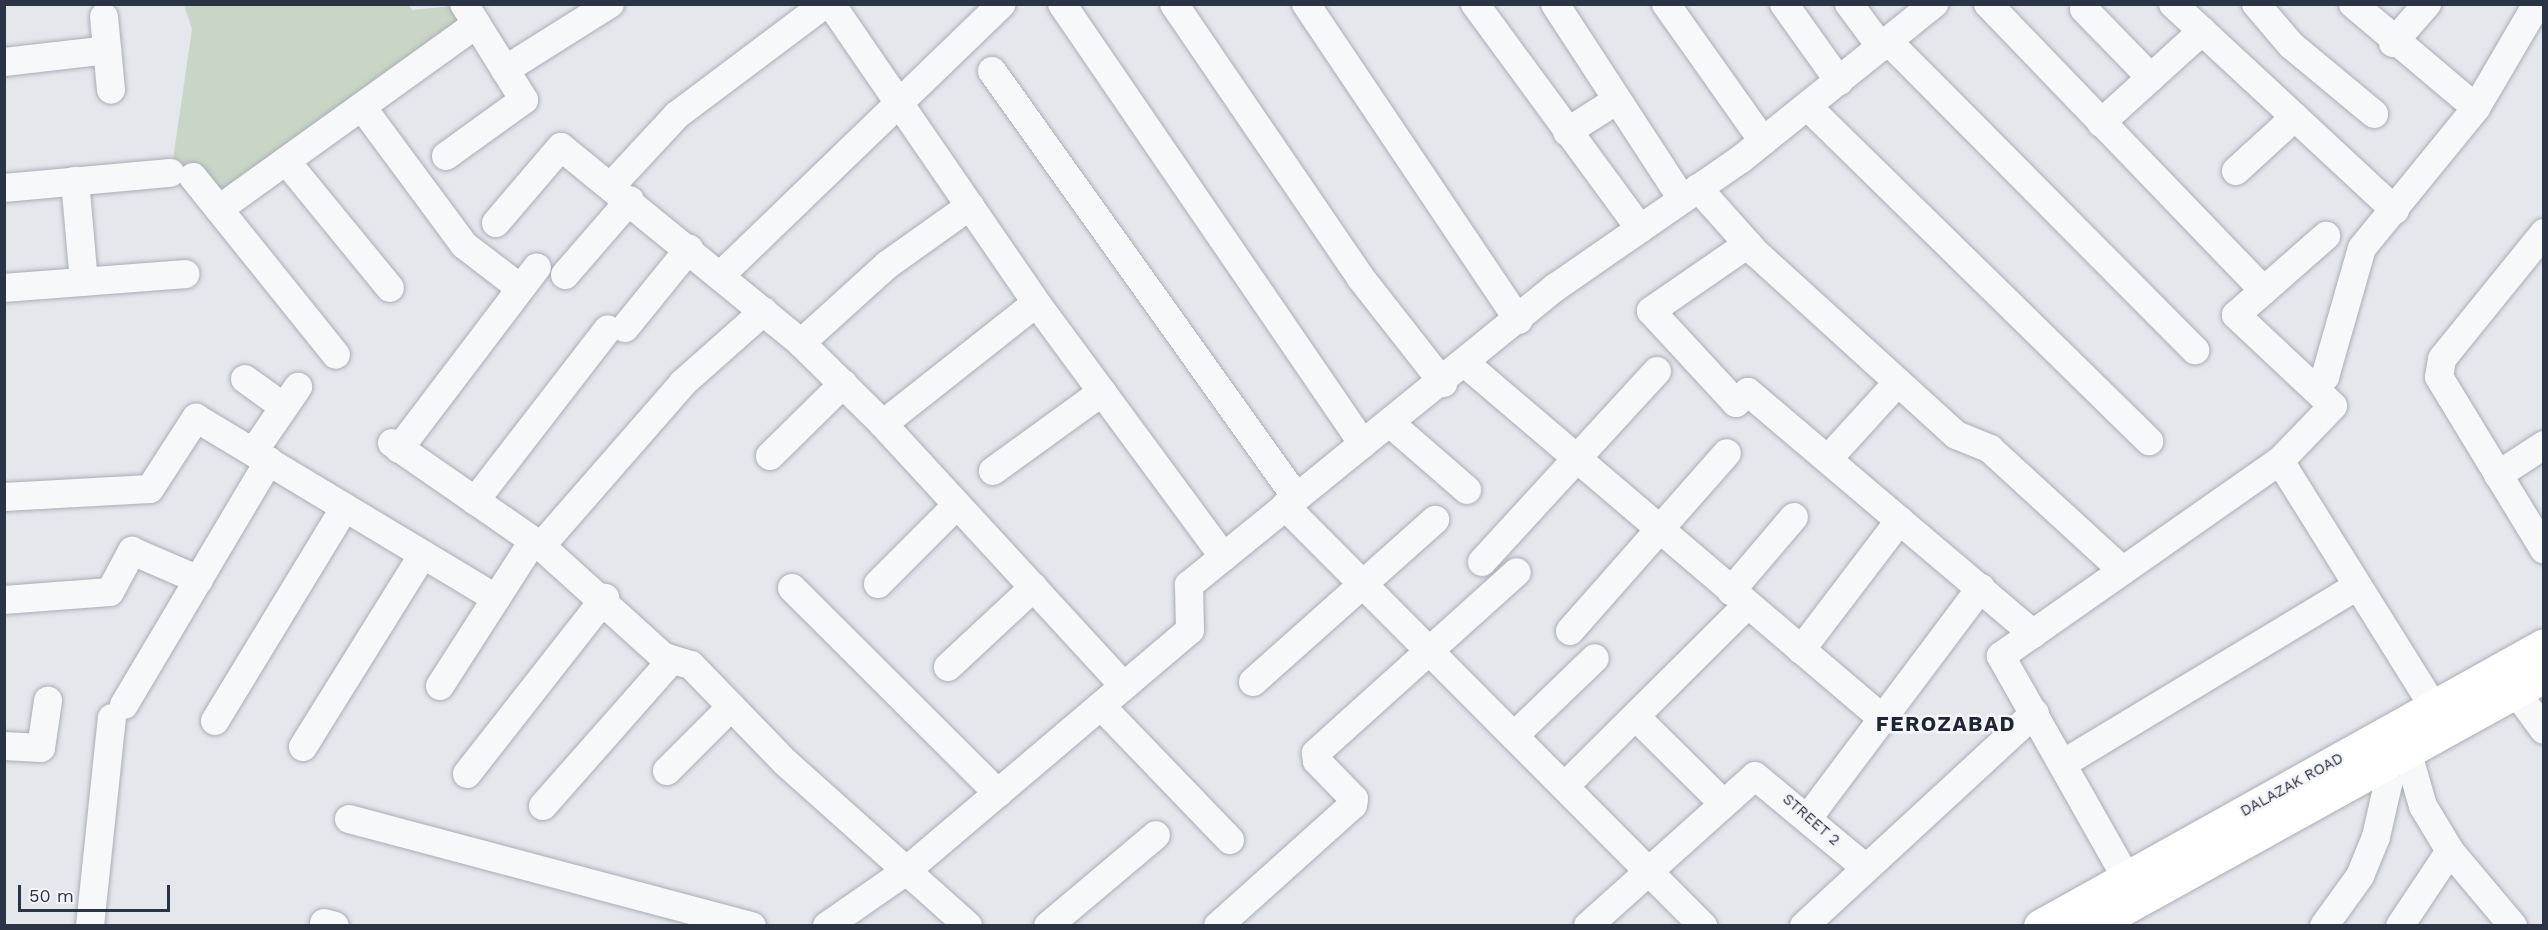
<!DOCTYPE html>
<style>
body{margin:0}
#map{position:relative;width:2548px;height:930px;overflow:hidden;background:#e4e7ec;font-family:"Work Sans",sans-serif}
div>[style]{position:absolute}
[style*='--x']{left:calc(var(--x)*1px);top:calc(var(--y)*1px);width:calc(var(--w)*1px);rotate:calc(var(--a)*1deg)}
.green>*{inset:0;background:#c9d6c5}
.roads{filter:drop-shadow(0 0 2px #a9aeb7) drop-shadow(0 0 2px #a9aeb7)}
.minor>*{height:28px;margin:-14px;padding:0 14px;transform-origin:14px;border-radius:14px;background:#f7f8fa}
.major>*{height:33px;margin:-16.5px;padding:0 16.5px;transform-origin:16.5px;border-radius:16.5px;background:#fff}
span{translate:-50% -50%;white-space:nowrap;text-align:center;line-height:1.15;-webkit-text-stroke:5px #f4f6f9;paint-order:stroke}
.street-label{font-size:15px;color:#2b3445}
.district-label{font-size:21px;color:#1d2536;font-weight:700;letter-spacing:1.5px}
.frame{position:absolute;inset:0;border:6px solid #2b3445;pointer-events:none}
.scale{position:absolute;left:18px;top:885px;width:152px;height:27px;box-sizing:border-box;border:3px solid #2b3445;border-top:0;padding-left:8px;font-size:18px;line-height:21px;white-space:nowrap;color:#2b3445;-webkit-text-stroke:4px #f4f6f9;paint-order:stroke}
</style>
<div id="map">
<div class="green">
<i style="clip-path:polygon(408px 4px,412px 10px,462px 5px,473px 27px,219px 209px,193px 177px,170px 180px,192px 29px,184px 5px)"></i>
</div>
<div class="roads">
<div class="minor">
<i style="--x:831;--y:4;--w:355;--a:55.5"></i>
<i style="--x:1032;--y:297;--w:323;--a:53.6"></i>
<i style="--x:1062;--y:4;--w:533;--a:55.62"></i>
<i style="--x:1174;--y:4;--w:330;--a:55.7"></i>
<i style="--x:1360;--y:277;--w:135;--a:51.9"></i>
<i style="--x:1306;--y:4;--w:381;--a:56.1"></i>
<i style="--x:1475;--y:4;--w:279;--a:53.7"></i>
<i style="--x:1555;--y:4;--w:233;--a:56.9"></i>
<i style="--x:1666;--y:4;--w:168;--a:54.7"></i>
<i style="--x:1784;--y:4;--w:95;--a:54.5"></i>
<i style="--x:1849;--y:4;--w:54;--a:53.3"></i>
<i style="--x:1988;--y:4;--w:398;--a:46.1"></i>
<i style="--x:2173;--y:4;--w:303;--a:42.9"></i>
<i style="--x:2256;--y:4;--w:54;--a:49.5"></i>
<i style="--x:2291;--y:45;--w:108;--a:39.7"></i>
<i style="--x:2353;--y:4;--w:161;--a:40.2"></i>
<i style="--x:2084;--y:9;--w:96;--a:45.8"></i>
<i style="--x:104;--y:17;--w:73;--a:84.5"></i>
<i style="--x:1888;--y:41;--w:436;--a:45.2"></i>
<i style="--x:2393;--y:43;--w:52;--a:-48.9"></i>
<i style="--x:4;--y:62;--w:104;--a:-6.6"></i>
<i style="--x:505;--y:70;--w:124;--a:-32.2"></i>
<i style="--x:992;--y:71;--w:523;--a:54.49"></i>
<i style="--x:1807;--y:106;--w:479;--a:44.4"></i>
<i style="--x:362;--y:107;--w:172;--a:53.5"></i>
<i style="--x:464;--y:245;--w:71;--a:37.5"></i>
<i style="--x:2101;--y:123;--w:137;--a:-42.3"></i>
<i style="--x:1567;--y:132;--w:59;--a:-32.6"></i>
<i style="--x:446;--y:156;--w:96;--a:-35.7"></i>
<i style="--x:524;--y:100;--w:113;--a:-122"></i>
<i style="--x:286;--y:161;--w:164;--a:50.7"></i>
<i style="--x:2236;--y:171;--w:80;--a:-42.5"></i>
<i style="--x:193;--y:177;--w:228;--a:51.2"></i>
<i style="--x:75;--y:181;--w:101;--a:84.9"></i>
<i style="--x:611;--y:186;--w:97;--a:-47.1"></i>
<i style="--x:677;--y:115;--w:185;--a:-36.9"></i>
<i style="--x:4;--y:188;--w:167;--a:-5.2"></i>
<i style="--x:1698;--y:188;--w:87;--a:48.3"></i>
<i style="--x:1756;--y:253;--w:270;--a:42.3"></i>
<i style="--x:1956;--y:435;--w:37;--a:22"></i>
<i style="--x:1990;--y:449;--w:180;--a:42.5"></i>
<i style="--x:219;--y:209;--w:317;--a:-35.7"></i>
<i style="--x:496;--y:223;--w:100;--a:-49.5"></i>
<i style="--x:561;--y:147;--w:310;--a:39.2"></i>
<i style="--x:801;--y:343;--w:115;--a:44.6"></i>
<i style="--x:883;--y:424;--w:356;--a:47.4"></i>
<i style="--x:2544;--y:233;--w:162;--a:129"></i>
<i style="--x:2442;--y:359;--w:18;--a:99"></i>
<i style="--x:2439;--y:377;--w:202;--a:58.7"></i>
<i style="--x:1748;--y:244;--w:118;--a:145.4"></i>
<i style="--x:1651;--y:311;--w:125;--a:47.3"></i>
<i style="--x:1736;--y:403;--w:16;--a:-43"></i>
<i style="--x:1748;--y:392;--w:374;--a:40.3"></i>
<i style="--x:565;--y:275;--w:99;--a:-49.1"></i>
<i style="--x:721;--y:275;--w:390;--a:-44"></i>
<i style="--x:4;--y:288;--w:182;--a:-4.4"></i>
<i style="--x:625;--y:328;--w:102;--a:-51"></i>
<i style="--x:801;--y:343;--w:116;--a:-42.2"></i>
<i style="--x:887;--y:265;--w:102;--a:-35.4"></i>
<i style="--x:1466;--y:364;--w:548;--a:40.41"></i>
<i style="--x:245;--y:379;--w:48;--a:35.7"></i>
<i style="--x:2314;--y:388;--w:16;--a:-45"></i>
<i style="--x:2325;--y:377;--w:134;--a:-74"></i>
<i style="--x:2362;--y:248;--w:181;--a:-50.8"></i>
<i style="--x:2476;--y:108;--w:121;--a:-59.6"></i>
<i style="--x:1390;--y:423;--w:102;--a:41"></i>
<i style="--x:883;--y:424;--w:195;--a:-38.3"></i>
<i style="--x:392;--y:443;--w:181;--a:34.7"></i>
<i style="--x:541;--y:546;--w:166;--a:42.1"></i>
<i style="--x:664;--y:657;--w:28;--a:17"></i>
<i style="--x:691;--y:665;--w:136;--a:45.9"></i>
<i style="--x:786;--y:763;--w:244;--a:41.8"></i>
<i style="--x:399;--y:449;--w:228;--a:-52.8"></i>
<i style="--x:254;--y:451;--w:78;--a:-55.5"></i>
<i style="--x:770;--y:456;--w:103;--a:-44.6"></i>
<i style="--x:1828;--y:459;--w:104;--a:-47.7"></i>
<i style="--x:2280;--y:461;--w:290;--a:58"></i>
<i style="--x:993;--y:471;--w:135;--a:-35.9"></i>
<i style="--x:2498;--y:475;--w:55;--a:-33.1"></i>
<i style="--x:4;--y:497;--w:146;--a:-3.1"></i>
<i style="--x:150;--y:489;--w:85;--a:-57.1"></i>
<i style="--x:196;--y:418;--w:350;--a:31"></i>
<i style="--x:475;--y:501;--w:217;--a:-52.3"></i>
<i style="--x:1285;--y:506;--w:593;--a:45.14"></i>
<i style="--x:541;--y:546;--w:216;--a:-48.9"></i>
<i style="--x:683;--y:383;--w:108;--a:-41.6"></i>
<i style="--x:1482;--y:562;--w:259;--a:-47.5"></i>
<i style="--x:878;--y:584;--w:109;--a:-45"></i>
<i style="--x:792;--y:588;--w:291;--a:44.9"></i>
<i style="--x:1731;--y:591;--w:97;--a:-49.6"></i>
<i style="--x:4;--y:600;--w:106;--a:-4.3"></i>
<i style="--x:110;--y:592;--w:47;--a:-61.8"></i>
<i style="--x:132;--y:551;--w:73;--a:23.4"></i>
<i style="--x:1570;--y:631;--w:237;--a:-48.6"></i>
<i style="--x:1801;--y:650;--w:163;--a:-52.7"></i>
<i style="--x:948;--y:667;--w:117;--a:-42.9"></i>
<i style="--x:1253;--y:682;--w:244;--a:-41.7"></i>
<i style="--x:440;--y:686;--w:172;--a:-57.3"></i>
<i style="--x:2516;--y:692;--w:47;--a:53.6"></i>
<i style="--x:124;--y:705;--w:284;--a:-59.3"></i>
<i style="--x:1101;--y:706;--w:186;--a:46.1"></i>
<i style="--x:1637;--y:718;--w:118;--a:44.7"></i>
<i style="--x:215;--y:721;--w:250;--a:-58.7"></i>
<i style="--x:1514;--y:736;--w:112;--a:-43.9"></i>
<i style="--x:4;--y:746;--w:37;--a:3"></i>
<i style="--x:41;--y:748;--w:48;--a:-81.5"></i>
<i style="--x:303;--y:747;--w:227;--a:-58.1"></i>
<i style="--x:2408;--y:754;--w:54;--a:73.9"></i>
<i style="--x:2423;--y:806;--w:52;--a:59"></i>
<i style="--x:2450;--y:851;--w:98;--a:50"></i>
<i style="--x:2064;--y:763;--w:342;--a:-31.1"></i>
<i style="--x:667;--y:771;--w:91;--a:-45"></i>
<i style="--x:467;--y:774;--w:224;--a:-51.9"></i>
<i style="--x:1565;--y:786;--w:257;--a:-44.8"></i>
<i style="--x:543;--y:806;--w:193;--a:-48.6"></i>
<i style="--x:1808;--y:818;--w:288;--a:-53.1"></i>
<i style="--x:349;--y:819;--w:417;--a:14.9"></i>
<i style="--x:2127;--y:879;--w:256;--a:-119.5"></i>
<i style="--x:2001;--y:656;--w:340;--a:-35"></i>
<i style="--x:2280;--y:461;--w:76;--a:-46.1"></i>
<i style="--x:2333;--y:406;--w:133;--a:-136.8"></i>
<i style="--x:2236;--y:315;--w:120;--a:-41.3"></i>
<i style="--x:324;--y:923;--w:11;--a:15"></i>
<i style="--x:90;--y:926;--w:209;--a:-84"></i>
<i style="--x:827;--y:926;--w:96;--a:-34.8"></i>
<i style="--x:906;--y:871;--w:372;--a:-40.3"></i>
<i style="--x:1190;--y:630;--w:45;--a:-91.3"></i>
<i style="--x:1189;--y:585;--w:473;--a:-39.1"></i>
<i style="--x:1556;--y:287;--w:225;--a:-34.7"></i>
<i style="--x:1741;--y:159;--w:248;--a:-38.8"></i>
<i style="--x:1048;--y:926;--w:141;--a:-40.1"></i>
<i style="--x:1218;--y:926;--w:181;--a:-41.9"></i>
<i style="--x:1353;--y:805;--w:6;--a:-81"></i>
<i style="--x:1354;--y:799;--w:53;--a:-134.2"></i>
<i style="--x:1317;--y:761;--w:8;--a:-97"></i>
<i style="--x:1316;--y:753;--w:270;--a:-42"></i>
<i style="--x:1588;--y:926;--w:224;--a:-41.9"></i>
<i style="--x:1755;--y:776;--w:144;--a:39.7"></i>
<i style="--x:1804;--y:926;--w:314;--a:-42.7"></i>
<i style="--x:2324;--y:926;--w:62;--a:-54.2"></i>
<i style="--x:2360;--y:876;--w:42;--a:-67.7"></i>
<i style="--x:2376;--y:837;--w:54;--a:-77.2"></i>
<i style="--x:2388;--y:784;--w:17;--a:-121"></i>
<i style="--x:2400;--y:926;--w:90;--a:-56.3"></i>
</div>
<div class="major">
<i style="--x:2040;--y:926;--w:577;--a:-29.14"></i>
<i style="--x:2092;--y:926;--w:517;--a:-28.95"></i>
</div>
</div>
<div class="street-label">
<span style="left:2292px;top:785px;rotate:-29deg">DALAZAK ROAD</span>
<span style="left:1811px;top:820px;rotate:41deg">STREET 2</span>
</div>
<div class="district-label">
<span style="left:1946px;top:724px">FEROZABAD</span>
</div>
<div class="frame"></div>
<div class="scale">50 m</div>
</div>
